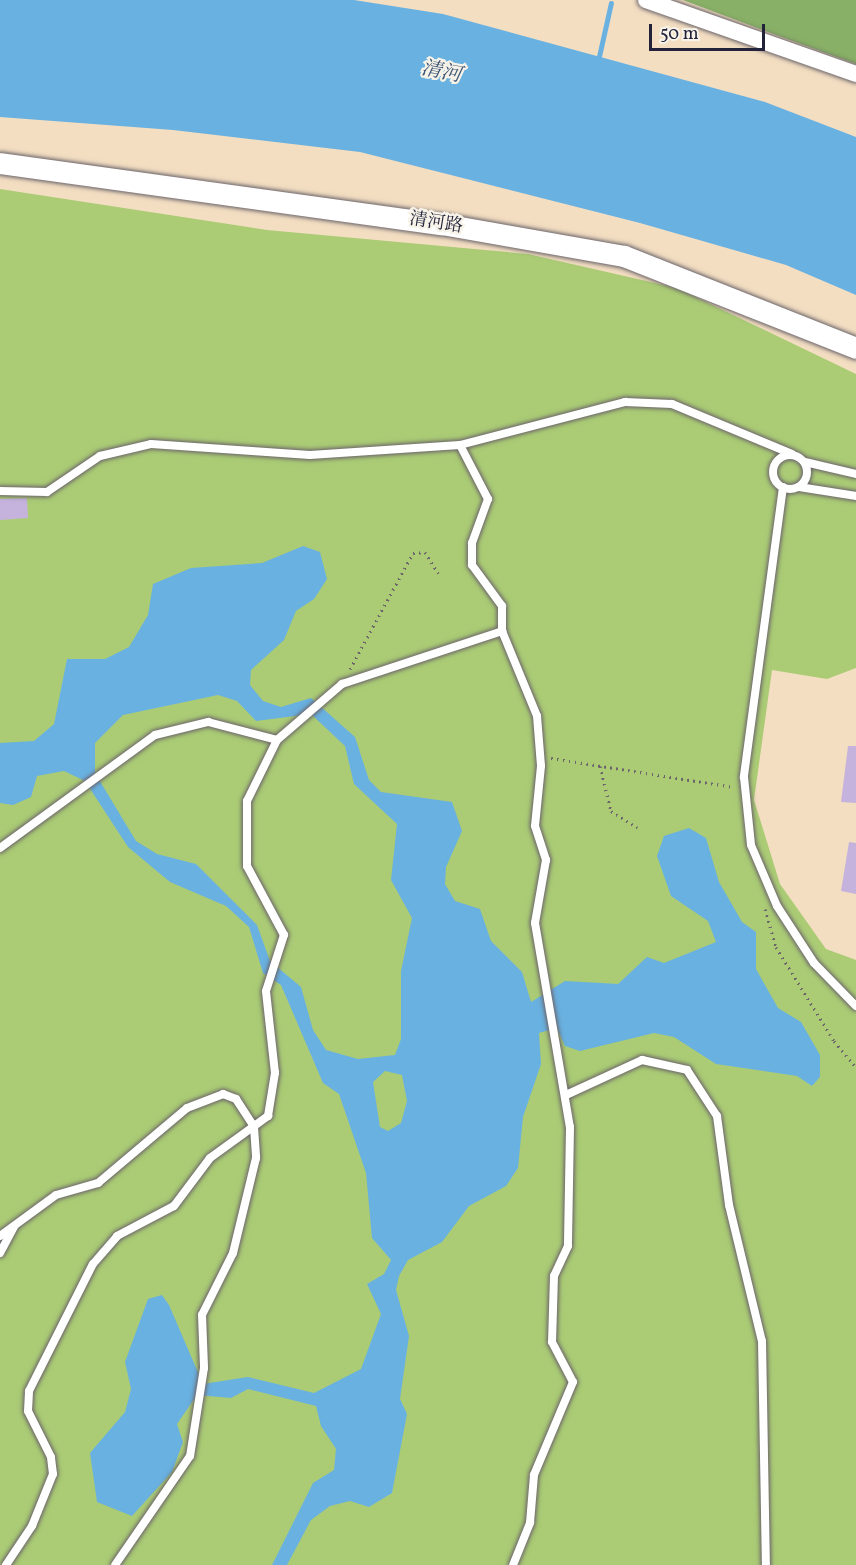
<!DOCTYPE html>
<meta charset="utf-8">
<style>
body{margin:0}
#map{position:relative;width:856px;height:1565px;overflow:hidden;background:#f3dec2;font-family:Vollkorn,"Noto Serif SC",serif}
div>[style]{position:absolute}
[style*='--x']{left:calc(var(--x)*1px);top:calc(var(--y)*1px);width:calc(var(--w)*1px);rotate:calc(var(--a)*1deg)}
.green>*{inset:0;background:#abcc75}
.forest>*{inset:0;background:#88b066}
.water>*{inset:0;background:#69b1e1}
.stream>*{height:4.5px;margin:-2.25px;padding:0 2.25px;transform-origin:2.25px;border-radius:2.25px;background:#69b1e1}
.building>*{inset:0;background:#c5b3dd}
.path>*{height:3px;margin-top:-1.5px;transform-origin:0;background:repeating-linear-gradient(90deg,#6b646a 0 1.5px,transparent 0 6px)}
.roads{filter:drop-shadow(0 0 2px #6b646a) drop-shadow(0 0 2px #6b646a)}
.service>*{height:8px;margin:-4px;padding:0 4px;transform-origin:4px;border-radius:4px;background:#fff}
.service>.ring{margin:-4px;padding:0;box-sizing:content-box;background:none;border:8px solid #fff;border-radius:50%}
.minor>*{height:16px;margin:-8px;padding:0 8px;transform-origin:8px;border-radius:8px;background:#fff}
.tertiary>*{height:21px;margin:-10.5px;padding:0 10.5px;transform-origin:10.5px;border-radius:10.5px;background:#fff}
span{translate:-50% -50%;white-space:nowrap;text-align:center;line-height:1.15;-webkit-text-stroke:4.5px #f7f3e8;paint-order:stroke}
.street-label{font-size:18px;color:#22223b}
.water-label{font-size:20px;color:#3b5475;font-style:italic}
.scale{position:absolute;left:649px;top:24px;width:116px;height:27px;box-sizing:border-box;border:3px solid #22223b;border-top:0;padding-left:8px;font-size:18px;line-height:21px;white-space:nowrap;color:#22223b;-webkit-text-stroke:4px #f7f3e8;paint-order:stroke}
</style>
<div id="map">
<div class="green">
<i style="clip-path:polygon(0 189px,267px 230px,528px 254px,677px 288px,856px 374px,856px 668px,827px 679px,772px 670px,754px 800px,780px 884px,826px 949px,856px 960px,856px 1565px,0 1565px)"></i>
</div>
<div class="forest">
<i style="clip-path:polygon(683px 0,856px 0,856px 64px,776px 35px)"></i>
</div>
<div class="water">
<i style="clip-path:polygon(0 0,354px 0,443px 14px,765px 102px,856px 137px,856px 295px,786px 265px,640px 223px,360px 152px,173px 130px,0 117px)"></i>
<i style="clip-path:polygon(evenodd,303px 546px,320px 552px,327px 579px,314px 599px,296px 611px,284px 640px,251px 670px,250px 685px,263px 701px,281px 707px,311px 698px,355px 737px,369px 780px,381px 792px,452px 802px,462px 831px,446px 867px,445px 884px,455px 901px,480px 909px,491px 941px,522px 972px,531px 1002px,565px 981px,618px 984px,647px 957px,664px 963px,716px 942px,708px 921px,671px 896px,657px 856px,664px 836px,689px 828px,706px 838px,719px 882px,742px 922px,756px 932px,756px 969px,778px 1008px,801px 1022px,820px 1055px,820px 1077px,812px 1086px,797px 1076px,716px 1064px,674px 1037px,654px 1033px,580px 1051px,565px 1046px,557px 1028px,539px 1033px,541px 1064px,523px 1117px,518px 1168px,506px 1186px,469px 1206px,442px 1242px,408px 1260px,399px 1276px,396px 1290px,409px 1336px,400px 1399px,407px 1414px,392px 1493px,369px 1507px,350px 1501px,330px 1506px,311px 1520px,287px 1565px,272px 1565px,313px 1483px,334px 1470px,336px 1449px,321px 1426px,316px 1406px,248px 1389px,231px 1398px,197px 1395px,177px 1424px,183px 1442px,172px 1472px,132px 1516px,97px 1502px,90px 1453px,125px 1412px,131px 1389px,125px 1362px,148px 1299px,162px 1295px,169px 1305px,203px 1384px,248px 1377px,314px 1393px,361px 1369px,381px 1314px,367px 1284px,384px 1274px,391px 1260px,372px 1238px,366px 1173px,339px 1094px,323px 1083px,281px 985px,263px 973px,249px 927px,226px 906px,170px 882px,128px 847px,85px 781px,64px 771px,37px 776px,31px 797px,13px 805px,0 803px,0 743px,34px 741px,54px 724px,67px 659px,105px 659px,129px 647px,148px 615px,153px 584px,191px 568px,262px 563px,303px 546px,218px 695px,237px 701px,256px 721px,311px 714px,345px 746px,354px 784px,397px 824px,391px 880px,412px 918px,401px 971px,401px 1039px,395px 1055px,358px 1059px,326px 1050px,313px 1030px,301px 987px,270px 961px,257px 925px,196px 864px,157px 854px,136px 841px,95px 773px,95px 743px,123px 715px,218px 695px,303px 546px,385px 1071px,402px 1075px,407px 1101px,401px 1123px,388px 1131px,380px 1127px,373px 1082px,385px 1071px)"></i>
</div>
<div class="stream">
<i style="--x:598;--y:61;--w:59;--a:-77.4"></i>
</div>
<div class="building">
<i style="clip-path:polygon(27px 498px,28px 518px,0 520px,0 499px)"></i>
<i style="clip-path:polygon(848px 746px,856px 746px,856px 803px,841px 802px)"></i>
<i style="clip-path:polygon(849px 842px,856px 843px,856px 894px,841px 891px)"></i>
</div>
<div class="path">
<i style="--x:350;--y:669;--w:132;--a:-61.5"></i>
<i style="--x:413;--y:553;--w:12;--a:-5"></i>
<i style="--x:425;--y:552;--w:25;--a:58"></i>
<i style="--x:551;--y:758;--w:185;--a:9"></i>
<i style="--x:600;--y:766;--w:46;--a:76.3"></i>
<i style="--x:611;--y:811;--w:31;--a:32"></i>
<i style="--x:765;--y:909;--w:40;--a:74"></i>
<i style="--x:776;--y:947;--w:110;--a:58.3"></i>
<i style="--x:834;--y:1041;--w:34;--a:50"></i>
</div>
<div class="roads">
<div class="service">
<i style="--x:460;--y:445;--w:61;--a:62.6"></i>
<i style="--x:488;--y:499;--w:47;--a:110"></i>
<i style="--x:472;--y:543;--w:22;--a:90"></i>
<i style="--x:472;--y:565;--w:51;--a:53.8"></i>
<i style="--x:502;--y:606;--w:25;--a:90"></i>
<i style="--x:502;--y:631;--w:92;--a:67.6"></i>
<i style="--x:537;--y:716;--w:50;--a:85.4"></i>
<i style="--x:541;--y:766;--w:60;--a:95.7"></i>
<i style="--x:535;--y:826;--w:36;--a:72"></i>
<i style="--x:546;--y:860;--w:64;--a:99.9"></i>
<i style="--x:535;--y:923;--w:207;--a:80.3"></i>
<i style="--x:570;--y:1127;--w:119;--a:91"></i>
<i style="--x:568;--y:1246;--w:33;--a:115"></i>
<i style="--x:554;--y:1276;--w:66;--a:91.7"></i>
<i style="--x:552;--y:1342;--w:45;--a:62.3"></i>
<i style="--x:573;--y:1382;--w:101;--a:112.8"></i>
<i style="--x:534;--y:1475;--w:48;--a:94.8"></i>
<i style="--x:530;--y:1523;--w:45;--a:112"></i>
<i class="ring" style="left:773px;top:455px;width:26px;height:26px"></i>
<i style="--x:805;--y:462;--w:52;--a:13.2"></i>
<i style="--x:783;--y:487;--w:293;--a:97.7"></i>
<i style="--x:744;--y:777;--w:68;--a:84.1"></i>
<i style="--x:751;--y:845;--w:66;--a:66.9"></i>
<i style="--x:777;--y:906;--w:68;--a:57"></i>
<i style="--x:814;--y:963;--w:60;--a:45.7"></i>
<i style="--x:799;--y:487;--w:58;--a:9"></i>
<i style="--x:0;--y:491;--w:47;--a:1.2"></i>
<i style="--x:47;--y:492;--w:64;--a:-34.2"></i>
<i style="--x:100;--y:456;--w:52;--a:-13.2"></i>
<i style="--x:151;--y:444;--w:159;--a:4"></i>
<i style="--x:310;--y:455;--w:150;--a:-3.8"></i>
<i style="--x:460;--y:445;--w:171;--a:-14.6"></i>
<i style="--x:625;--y:402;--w:47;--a:2.4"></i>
<i style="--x:672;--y:404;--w:130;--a:22.6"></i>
<i style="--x:0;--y:848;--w:192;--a:-36.1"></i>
<i style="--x:155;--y:735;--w:55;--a:-13.8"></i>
<i style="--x:208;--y:722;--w:71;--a:14.6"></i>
<i style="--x:566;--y:1095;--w:84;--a:-24.7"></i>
<i style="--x:642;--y:1060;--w:46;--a:12.5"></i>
<i style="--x:687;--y:1070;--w:55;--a:56.9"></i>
<i style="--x:717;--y:1116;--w:90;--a:82.3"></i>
<i style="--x:729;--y:1205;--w:140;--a:76.4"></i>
<i style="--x:762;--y:1341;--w:224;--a:89"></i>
<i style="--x:0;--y:1236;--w:69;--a:-36.2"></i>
<i style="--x:56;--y:1195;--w:44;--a:-15.9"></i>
<i style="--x:98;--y:1183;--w:116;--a:-40.1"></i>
<i style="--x:187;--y:1108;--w:39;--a:-21"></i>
<i style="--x:223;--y:1094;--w:14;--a:21"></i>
<i style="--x:236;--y:1099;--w:33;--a:57"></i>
<i style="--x:254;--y:1127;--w:31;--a:86"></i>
<i style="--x:256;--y:1158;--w:98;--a:103.6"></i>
<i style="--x:233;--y:1253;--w:69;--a:116.6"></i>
<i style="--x:202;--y:1315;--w:53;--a:87.8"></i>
<i style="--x:204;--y:1368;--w:89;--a:99"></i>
<i style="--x:190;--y:1456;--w:132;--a:124.5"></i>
<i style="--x:0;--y:1253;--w:30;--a:-62"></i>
<i style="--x:6;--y:1565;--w:47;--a:-56.3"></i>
<i style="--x:32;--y:1526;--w:56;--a:-68"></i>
<i style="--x:53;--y:1474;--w:17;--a:-97"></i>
<i style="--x:51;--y:1457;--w:51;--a:-116.6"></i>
<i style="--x:28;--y:1411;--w:20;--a:-87"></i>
<i style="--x:29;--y:1391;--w:142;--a:-63.3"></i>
<i style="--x:93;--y:1264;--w:37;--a:-49"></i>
<i style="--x:117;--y:1236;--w:64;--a:-27.8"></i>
<i style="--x:174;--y:1206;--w:60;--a:-53.1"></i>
<i style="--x:210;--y:1158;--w:72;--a:-35.9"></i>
<i style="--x:268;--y:1116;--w:44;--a:-80.8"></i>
<i style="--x:275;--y:1073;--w:82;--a:-96.3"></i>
<i style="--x:266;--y:991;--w:59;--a:-72.2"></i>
<i style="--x:284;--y:935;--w:78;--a:-118.2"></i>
<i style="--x:247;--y:866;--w:65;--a:-90"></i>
<i style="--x:247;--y:801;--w:68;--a:-63.8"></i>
<i style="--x:277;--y:740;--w:86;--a:-40.7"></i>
<i style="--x:342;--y:684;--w:169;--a:-18.3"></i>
</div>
<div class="minor">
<i style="--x:646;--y:0;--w:223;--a:19.4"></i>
</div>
<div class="tertiary">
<i style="--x:0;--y:163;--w:446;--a:7.9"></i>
<i style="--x:442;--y:224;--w:185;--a:10"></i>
<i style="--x:624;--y:256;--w:250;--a:21.6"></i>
</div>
</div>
<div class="street-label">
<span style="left:436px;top:224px;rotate:9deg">清河路</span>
</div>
<div class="water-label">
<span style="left:441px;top:73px;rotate:11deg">清河</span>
</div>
<div class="scale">50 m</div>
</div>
